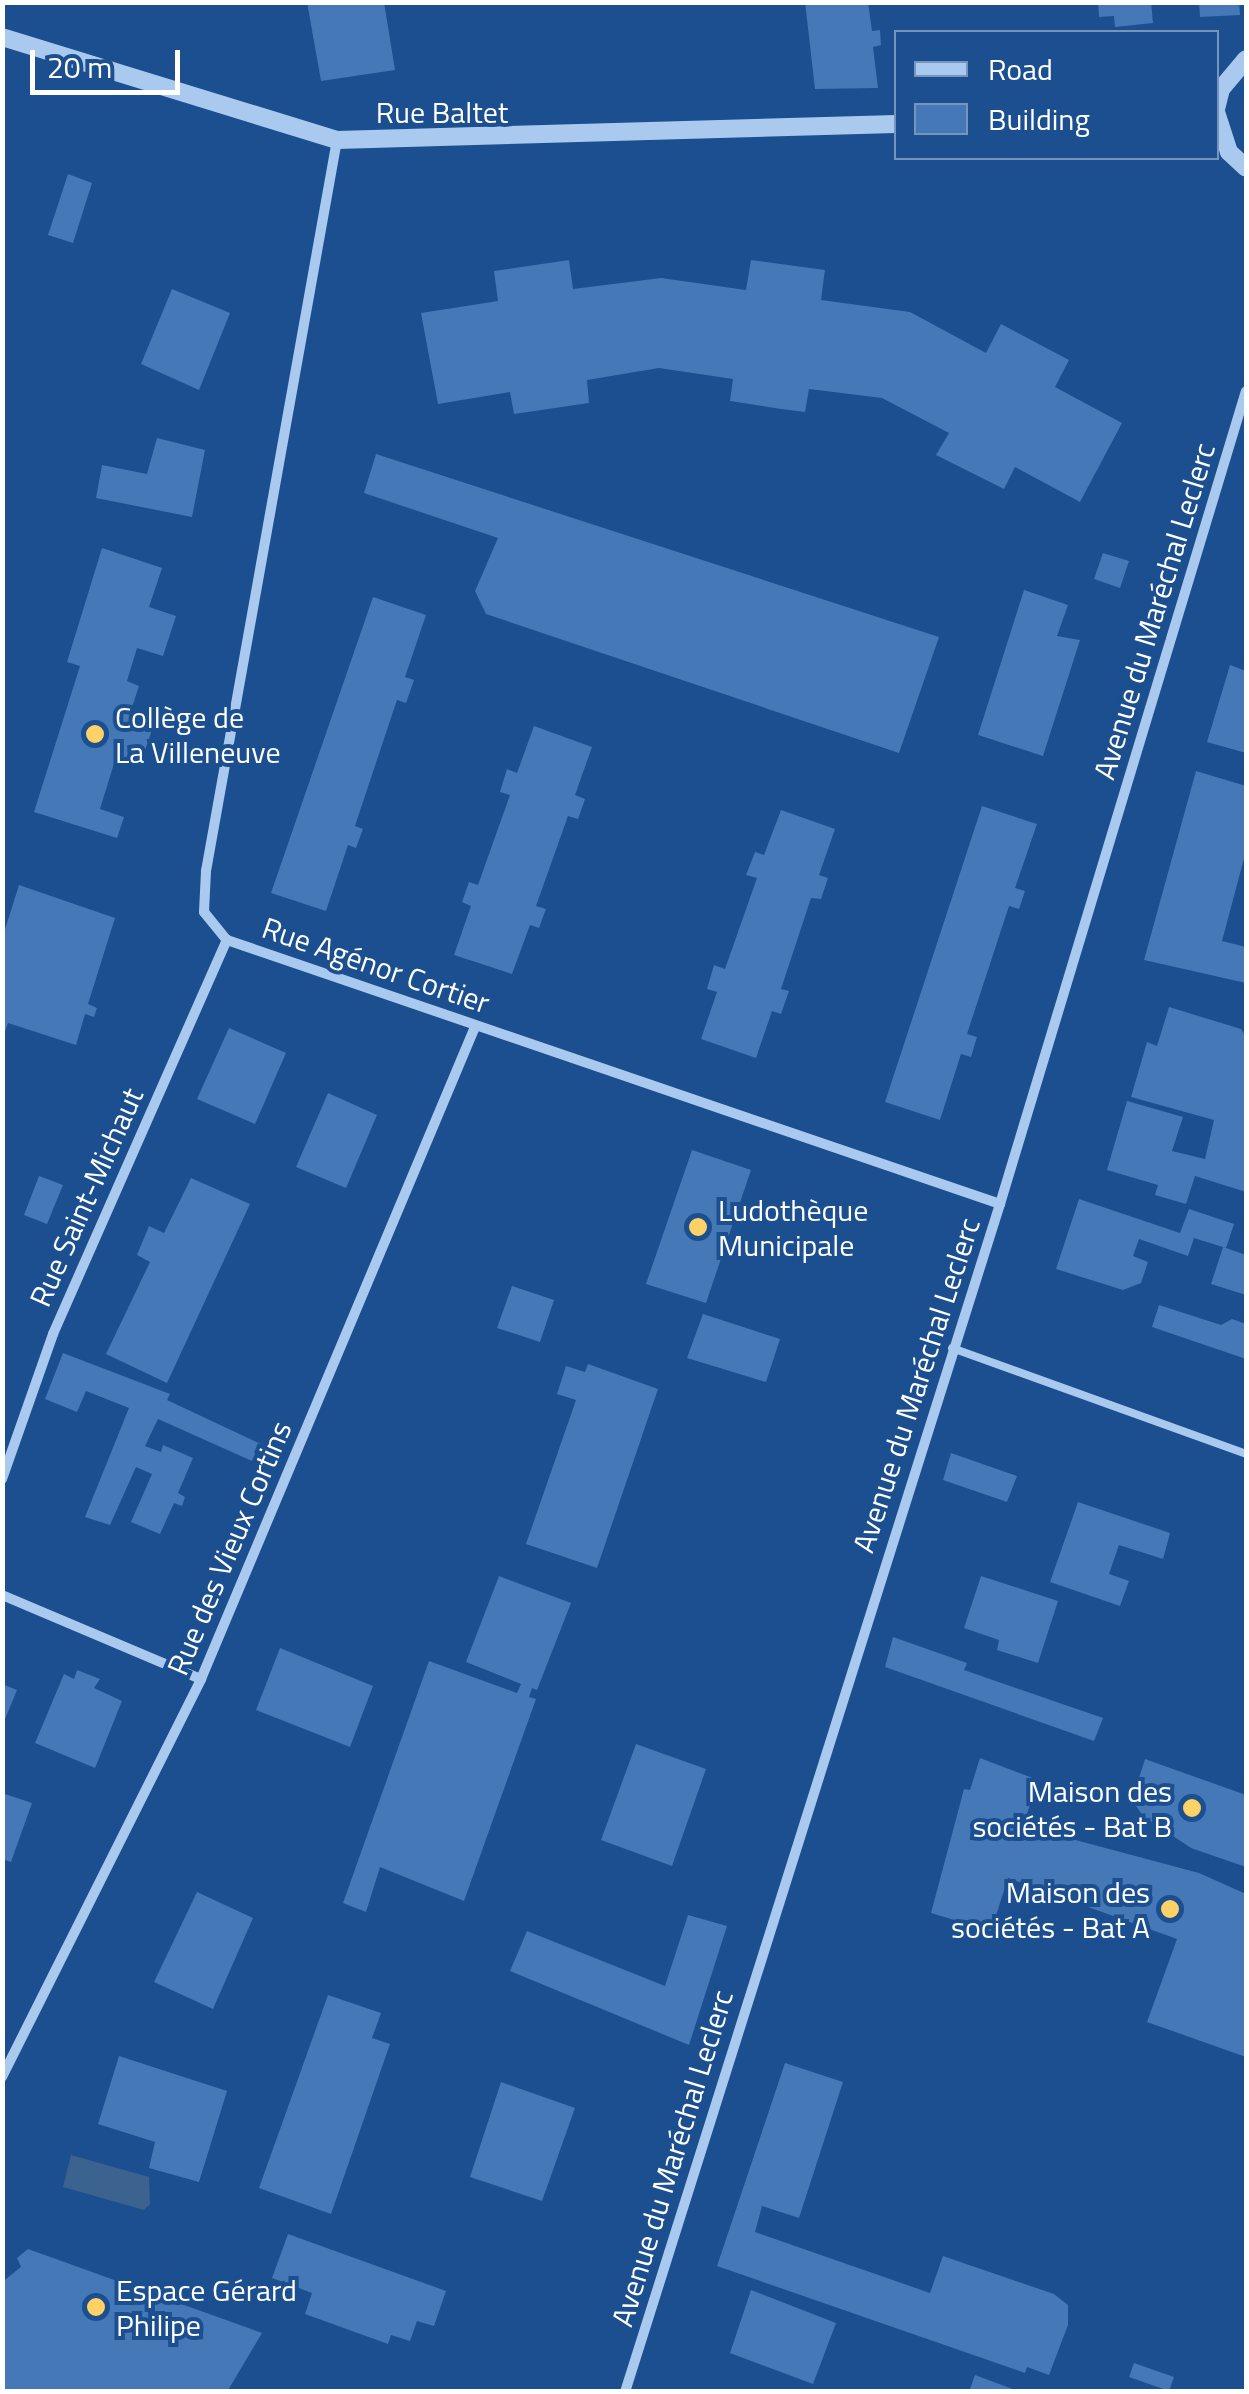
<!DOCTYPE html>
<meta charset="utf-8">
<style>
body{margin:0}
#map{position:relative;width:1249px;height:2394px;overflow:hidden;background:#1b4f8f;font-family:"Titillium Web",sans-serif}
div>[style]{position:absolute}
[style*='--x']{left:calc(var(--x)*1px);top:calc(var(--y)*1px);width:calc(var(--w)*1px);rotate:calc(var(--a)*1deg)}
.water>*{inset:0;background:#3c6290}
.building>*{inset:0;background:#4478b7}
.service>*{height:8px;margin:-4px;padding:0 4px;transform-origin:4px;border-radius:4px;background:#a9c9ee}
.minor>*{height:10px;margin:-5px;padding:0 5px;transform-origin:5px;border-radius:5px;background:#a9c9ee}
.tertiary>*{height:18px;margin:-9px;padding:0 9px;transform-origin:9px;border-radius:9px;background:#a9c9ee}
.dots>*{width:28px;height:28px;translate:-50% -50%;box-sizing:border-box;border:5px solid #1b4f8f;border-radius:50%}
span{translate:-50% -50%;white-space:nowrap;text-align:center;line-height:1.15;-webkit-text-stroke:8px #1b4f8f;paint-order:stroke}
.street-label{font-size:30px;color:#fff}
.poi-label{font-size:30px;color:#fff}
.left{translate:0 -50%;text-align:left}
.right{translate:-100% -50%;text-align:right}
.frame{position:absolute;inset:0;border:5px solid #fff;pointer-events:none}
.legend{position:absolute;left:894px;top:30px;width:325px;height:130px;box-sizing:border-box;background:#1b4f8f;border:2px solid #7695bc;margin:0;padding:12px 18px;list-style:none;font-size:30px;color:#fff}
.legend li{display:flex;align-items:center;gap:20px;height:50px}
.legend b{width:50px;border:2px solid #7695bc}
.scale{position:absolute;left:30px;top:50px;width:150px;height:45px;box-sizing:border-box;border:5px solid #fff;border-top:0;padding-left:12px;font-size:30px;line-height:35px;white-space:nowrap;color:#fff;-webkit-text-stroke:8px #1b4f8f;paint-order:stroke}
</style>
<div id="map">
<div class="water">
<i style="clip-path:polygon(71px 2155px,149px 2177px,150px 2204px,144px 2210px,63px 2187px)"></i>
</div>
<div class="building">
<i style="clip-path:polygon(307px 2px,384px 2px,395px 70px,321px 81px)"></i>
<i style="clip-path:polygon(805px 2px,868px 2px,872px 31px,880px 30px,881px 45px,873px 47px,878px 88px,815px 89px)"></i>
<i style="clip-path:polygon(1098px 2px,1151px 2px,1153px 23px,1115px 27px,1114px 16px,1099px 17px)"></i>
<i style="clip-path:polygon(1199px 2px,1239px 2px,1240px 15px,1200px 17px)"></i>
<i style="clip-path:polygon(68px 174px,92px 183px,73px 243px,48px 235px)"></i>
<i style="clip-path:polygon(569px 260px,573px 289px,661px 278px,746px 290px,751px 260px,825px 270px,821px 300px,910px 312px,986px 353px,1001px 324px,1069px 360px,1055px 387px,1122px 423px,1080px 502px,1015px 467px,1004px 489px,936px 455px,949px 433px,882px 398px,809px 389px,805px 412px,781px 409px,730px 401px,733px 379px,659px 368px,587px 380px,589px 403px,514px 414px,510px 392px,438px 404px,421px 313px,498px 301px,494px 271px)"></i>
<i style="clip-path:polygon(172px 289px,230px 313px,199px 390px,141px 364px)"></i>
<i style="clip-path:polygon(157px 438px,205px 450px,192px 517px,96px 498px,102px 465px,147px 474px)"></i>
<i style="clip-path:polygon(376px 454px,939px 637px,899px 753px,486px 614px,475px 591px,498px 538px,364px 493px)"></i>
<i style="clip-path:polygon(102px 548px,162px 568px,149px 607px,176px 616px,163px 656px,137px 648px,127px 681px,139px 686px,129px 716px,154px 724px,140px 765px,116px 757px,100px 809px,124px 817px,117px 838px,34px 812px,80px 666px,67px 662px)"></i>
<i style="clip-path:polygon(1103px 553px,1129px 561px,1120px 588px,1094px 579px)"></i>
<i style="clip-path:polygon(1024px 590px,1068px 605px,1057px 636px,1080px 640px,1043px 756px,978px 735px)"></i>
<i style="clip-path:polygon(373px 597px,426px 615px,405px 677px,414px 680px,406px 703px,397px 700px,355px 826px,363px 829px,356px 848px,348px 845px,326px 911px,271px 893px)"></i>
<i style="clip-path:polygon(1230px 665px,1246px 671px,1246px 753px,1207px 742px)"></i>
<i style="clip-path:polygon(534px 726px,592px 747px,575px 795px,585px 799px,578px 819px,568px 816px,536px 906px,546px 909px,539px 928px,530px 925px,512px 974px,454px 955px,471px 906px,462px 902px,469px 882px,478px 885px,510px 795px,500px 792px,507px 769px,517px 773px)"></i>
<i style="clip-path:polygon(1196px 771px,1246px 786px,1246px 851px,1222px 941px,1246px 947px,1246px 983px,1144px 960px)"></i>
<i style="clip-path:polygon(982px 806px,1037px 824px,1015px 888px,1025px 891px,1019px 909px,1009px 906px,967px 1034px,977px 1037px,971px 1057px,961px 1054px,940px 1120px,885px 1102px)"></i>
<i style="clip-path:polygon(781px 810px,835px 829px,819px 875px,828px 878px,821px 899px,811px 898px,781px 989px,789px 991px,781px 1014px,772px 1011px,756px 1058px,701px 1039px,717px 992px,707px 989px,714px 965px,725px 969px,757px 878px,746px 875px,755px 852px,764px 855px)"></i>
<i style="clip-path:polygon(19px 885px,115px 918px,88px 1004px,97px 1008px,94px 1017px,85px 1014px,76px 1045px,8px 1023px,2px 1040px,2px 939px)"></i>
<i style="clip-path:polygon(1169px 1007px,1241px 1029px,1246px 1037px,1246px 1192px,1195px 1176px,1186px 1204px,1155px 1195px,1158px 1185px,1107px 1170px,1127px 1101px,1183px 1117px,1172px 1151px,1205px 1159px,1214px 1120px,1131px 1097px,1147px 1042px,1157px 1046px)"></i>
<i style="clip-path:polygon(229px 1028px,286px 1053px,255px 1124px,197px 1099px)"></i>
<i style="clip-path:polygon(328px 1093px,377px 1115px,346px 1188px,296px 1167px)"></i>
<i style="clip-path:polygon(692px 1150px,751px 1170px,706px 1303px,646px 1284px)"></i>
<i style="clip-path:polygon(39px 1176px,63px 1185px,47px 1224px,24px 1215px)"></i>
<i style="clip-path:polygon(191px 1178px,250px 1204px,167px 1383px,106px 1354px,150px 1262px,137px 1255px,149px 1226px,164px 1233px)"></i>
<i style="clip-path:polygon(1079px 1199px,1180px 1233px,1189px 1209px,1234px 1224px,1226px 1248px,1194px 1238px,1188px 1256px,1139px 1239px,1133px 1256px,1148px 1262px,1141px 1283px,1123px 1290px,1056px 1269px)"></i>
<i style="clip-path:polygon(1223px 1247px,1246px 1255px,1246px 1295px,1211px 1284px)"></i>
<i style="clip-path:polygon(512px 1286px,554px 1300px,540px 1342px,497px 1328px)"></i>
<i style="clip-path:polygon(1159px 1305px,1221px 1325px,1232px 1319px,1246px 1324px,1246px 1359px,1152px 1327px)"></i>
<i style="clip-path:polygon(703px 1314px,780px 1339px,766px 1382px,687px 1358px)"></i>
<i style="clip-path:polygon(63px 1353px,170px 1394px,167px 1400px,261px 1444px,252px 1461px,158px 1419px,145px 1446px,161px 1452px,163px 1445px,193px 1458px,178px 1493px,185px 1497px,182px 1506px,174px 1503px,160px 1534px,131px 1522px,152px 1474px,136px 1467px,110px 1525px,85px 1517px,129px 1408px,86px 1391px,77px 1412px,45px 1399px)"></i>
<i style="clip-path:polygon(588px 1364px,658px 1389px,597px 1568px,526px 1544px,576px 1400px,557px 1394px,566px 1366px,585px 1372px)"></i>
<i style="clip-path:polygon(951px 1453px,1017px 1476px,1007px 1502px,943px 1480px)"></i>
<i style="clip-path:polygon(1078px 1502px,1170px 1533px,1163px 1559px,1119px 1545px,1109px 1574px,1129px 1581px,1120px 1606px,1050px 1582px)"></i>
<i style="clip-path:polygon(499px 1576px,571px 1603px,537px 1690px,532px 1688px,529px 1697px,536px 1699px,464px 1901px,380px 1867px,366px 1912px,343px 1903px,429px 1661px,517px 1693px,521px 1684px,466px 1662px)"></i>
<i style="clip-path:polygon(981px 1576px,1058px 1601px,1038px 1663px,997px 1650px,999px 1640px,964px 1628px)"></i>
<i style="clip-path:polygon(893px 1637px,967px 1663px,964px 1670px,1103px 1718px,1094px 1741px,885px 1667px)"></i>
<i style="clip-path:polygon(280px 1648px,373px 1686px,350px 1747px,256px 1710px)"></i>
<i style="clip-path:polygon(77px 1670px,100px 1679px,94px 1688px,122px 1701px,95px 1768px,35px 1743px,64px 1674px,74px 1679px)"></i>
<i style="clip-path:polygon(2px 1684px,17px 1690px,3px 1724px,2px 1724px)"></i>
<i style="clip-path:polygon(636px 1744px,706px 1769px,672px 1866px,601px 1840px)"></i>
<i style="clip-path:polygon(980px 1758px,1038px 1780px,1023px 1826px,1199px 1873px,1246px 1894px,1246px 2057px,1147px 2022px,1177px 1939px,1008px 1878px,991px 1931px,931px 1913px,964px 1789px,970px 1790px)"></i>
<i style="clip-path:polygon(1145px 1759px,1246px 1795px,1246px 1867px,1191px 1848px,1143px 1816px,1132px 1800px)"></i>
<i style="clip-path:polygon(2px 1793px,32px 1803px,11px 1862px,2px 1859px)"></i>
<i style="clip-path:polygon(197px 1892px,253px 1918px,213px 2009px,154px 1982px)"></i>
<i style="clip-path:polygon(688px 1915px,727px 1926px,689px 2045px,510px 1971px,527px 1931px,665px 1986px)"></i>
<i style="clip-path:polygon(328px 1995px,381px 2013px,372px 2038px,390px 2044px,331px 2214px,259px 2188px)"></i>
<i style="clip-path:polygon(119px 2056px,227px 2091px,199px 2182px,149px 2168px,155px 2142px,98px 2124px)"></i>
<i style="clip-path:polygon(785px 2063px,843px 2082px,799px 2218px,762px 2206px,755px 2232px,930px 2293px,943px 2256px,1054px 2294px,1068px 2305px,1068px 2325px,1049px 2375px,1027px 2367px,1025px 2373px,717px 2266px)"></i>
<i style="clip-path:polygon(501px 2082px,575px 2108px,542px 2201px,470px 2177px)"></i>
<i style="clip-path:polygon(288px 2234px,446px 2291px,434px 2326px,417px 2321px,410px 2341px,391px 2335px,388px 2344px,305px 2314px,312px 2293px,272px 2278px)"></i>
<i style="clip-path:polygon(28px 2249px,262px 2333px,227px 2392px,2px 2392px,2px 2282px,21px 2267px,17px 2258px)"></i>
<i style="clip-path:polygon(751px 2290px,836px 2323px,813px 2384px,730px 2353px)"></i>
<i style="clip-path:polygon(1134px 2363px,1174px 2377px,1169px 2391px,1129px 2377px)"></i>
<i style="clip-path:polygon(975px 2375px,1018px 2391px,1018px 2392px,969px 2392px)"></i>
</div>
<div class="service">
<i style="--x:952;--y:1348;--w:313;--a:19.8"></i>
</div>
<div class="minor">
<i style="--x:337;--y:140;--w:743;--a:100.16"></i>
<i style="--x:206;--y:871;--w:41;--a:92.8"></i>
<i style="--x:204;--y:912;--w:36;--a:51"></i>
<i style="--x:227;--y:940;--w:817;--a:18.86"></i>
<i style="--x:2;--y:1479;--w:154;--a:-70.6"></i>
<i style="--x:53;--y:1334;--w:431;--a:-66.2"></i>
<i style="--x:2;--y:1595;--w:216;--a:22.9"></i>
<i style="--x:2;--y:2077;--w:445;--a:-63.4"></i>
<i style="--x:201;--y:1679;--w:707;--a:-67.21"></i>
<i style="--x:625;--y:2392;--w:1246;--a:-72.48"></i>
<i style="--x:1000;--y:1204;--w:849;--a:-73.17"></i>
</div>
<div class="tertiary">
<i style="--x:2;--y:37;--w:350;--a:17.1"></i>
<i style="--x:337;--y:140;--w:559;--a:-1.64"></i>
<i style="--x:1216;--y:109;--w:21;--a:-76"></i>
<i style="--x:1221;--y:89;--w:39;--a:-50"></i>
<i style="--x:1216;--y:112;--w:42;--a:72"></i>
<i style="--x:1229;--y:152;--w:23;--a:43"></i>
</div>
<div class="dots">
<i style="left:95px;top:734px;background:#ffd166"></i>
<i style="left:698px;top:1227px;background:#ffd166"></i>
<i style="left:1192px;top:1808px;background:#ffd166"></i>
<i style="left:1170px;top:1909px;background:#ffd166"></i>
<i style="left:96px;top:2307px;background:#ffd166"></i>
</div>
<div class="street-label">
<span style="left:442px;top:112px">Rue Baltet</span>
<span style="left:1154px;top:611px;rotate:-73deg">Avenue du Maréchal Leclerc</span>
<span style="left:376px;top:965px;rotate:19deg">Rue Agénor Cortier</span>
<span style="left:86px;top:1197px;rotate:-66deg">Rue Saint-Michaut</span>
<span style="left:916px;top:1385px;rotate:-72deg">Avenue du Maréchal Leclerc</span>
<span style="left:229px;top:1548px;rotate:-67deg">Rue des Vieux Cortins</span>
<span style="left:672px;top:2158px;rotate:-73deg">Avenue du Maréchal Leclerc</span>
</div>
<div class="poi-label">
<span class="left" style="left:115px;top:734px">Collège de<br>La Villeneuve</span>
<span class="left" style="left:718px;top:1227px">Ludothèque<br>Municipale</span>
<span class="right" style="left:1172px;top:1808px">Maison des<br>sociétés - Bat B</span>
<span class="right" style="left:1150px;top:1909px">Maison des<br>sociétés - Bat A</span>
<span class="left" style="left:116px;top:2307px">Espace Gérard<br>Philipe</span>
</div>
<div class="frame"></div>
<ul class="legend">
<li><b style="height:12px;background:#a9c9ee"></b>Road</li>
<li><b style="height:28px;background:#4478b7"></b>Building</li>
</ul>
<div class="scale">20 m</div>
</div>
